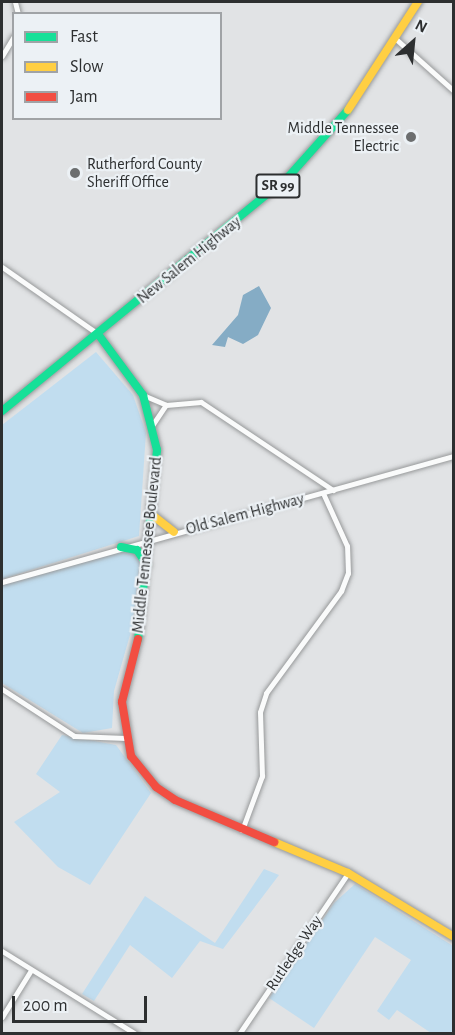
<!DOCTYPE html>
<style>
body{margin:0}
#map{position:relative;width:455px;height:1035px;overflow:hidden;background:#e1e3e5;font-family:"Alegreya Sans",sans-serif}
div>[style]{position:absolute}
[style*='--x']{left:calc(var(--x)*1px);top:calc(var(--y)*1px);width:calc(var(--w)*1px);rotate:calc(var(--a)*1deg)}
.green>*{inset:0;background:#c1ddef}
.water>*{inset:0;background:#85acc5}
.roads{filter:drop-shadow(0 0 2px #97999a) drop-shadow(0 0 2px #97999a)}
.street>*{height:5px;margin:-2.5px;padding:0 2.5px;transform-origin:2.5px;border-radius:2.5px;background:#fafbfb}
.fast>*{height:8px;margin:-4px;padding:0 4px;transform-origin:4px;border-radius:4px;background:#16e098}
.slow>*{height:8px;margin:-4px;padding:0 4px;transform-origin:4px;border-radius:4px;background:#ffcf43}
.jam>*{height:8px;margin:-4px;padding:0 4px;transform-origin:4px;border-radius:4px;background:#f24e42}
.dots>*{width:16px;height:16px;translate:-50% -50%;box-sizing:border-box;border:3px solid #ecf1f5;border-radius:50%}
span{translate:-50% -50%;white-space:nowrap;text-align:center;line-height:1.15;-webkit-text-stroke:4.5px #ecf1f5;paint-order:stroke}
.shield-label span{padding:2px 4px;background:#ecf1f5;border:2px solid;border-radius:4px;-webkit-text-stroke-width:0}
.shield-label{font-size:15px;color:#2d2f30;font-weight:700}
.poi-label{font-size:16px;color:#2d2f30}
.right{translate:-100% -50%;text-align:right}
.left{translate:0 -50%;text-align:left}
.street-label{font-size:16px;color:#2d2f30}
.frame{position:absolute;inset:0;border:3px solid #2d2f30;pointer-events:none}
.legend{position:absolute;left:12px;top:12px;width:210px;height:108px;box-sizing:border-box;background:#ecf1f5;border:2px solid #a0a3a6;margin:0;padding:8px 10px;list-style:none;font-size:18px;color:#2d2f30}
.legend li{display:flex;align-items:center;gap:12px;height:30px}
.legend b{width:30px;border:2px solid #a0a3a6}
.north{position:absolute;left:383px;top:12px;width:60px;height:60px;-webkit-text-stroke:4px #ecf1f5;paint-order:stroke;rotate:27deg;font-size:16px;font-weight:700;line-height:24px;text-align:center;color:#2d2f30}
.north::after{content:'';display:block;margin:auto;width:21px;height:27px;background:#2d2f30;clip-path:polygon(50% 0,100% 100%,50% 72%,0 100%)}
.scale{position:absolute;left:12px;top:996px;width:135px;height:27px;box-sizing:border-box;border:3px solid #2d2f30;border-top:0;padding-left:8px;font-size:18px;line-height:21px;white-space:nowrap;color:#2d2f30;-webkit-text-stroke:4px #ecf1f5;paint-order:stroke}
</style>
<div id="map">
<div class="green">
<i style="clip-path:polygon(96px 352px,133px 395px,146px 433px,139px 536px,2px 579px,2px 425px)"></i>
<i style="clip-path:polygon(118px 551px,133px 551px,140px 560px,132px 628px,114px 691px,112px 728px,83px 733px,2px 683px,2px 584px)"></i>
<i style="clip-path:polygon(62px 735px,116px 745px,151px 793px,90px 885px,58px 867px,14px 822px,60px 792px,36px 774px)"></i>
<i style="clip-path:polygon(264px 869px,279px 875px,223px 949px,200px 941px,172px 978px,130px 945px,94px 1001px,82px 994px,145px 896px,215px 943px)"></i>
<i style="clip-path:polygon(355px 884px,453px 946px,453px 1033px,431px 1033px,397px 1010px,389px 1020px,377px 1011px,411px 960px,375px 937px,314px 1028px,269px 998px,334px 903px)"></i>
</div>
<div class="water">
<i style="clip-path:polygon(259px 286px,271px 308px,258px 335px,243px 344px,228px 337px,225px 347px,212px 345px,238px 315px,243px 295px)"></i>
</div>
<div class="roads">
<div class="street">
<i style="--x:15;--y:2;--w:12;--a:76"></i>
<i style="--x:397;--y:40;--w:76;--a:41.8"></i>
<i style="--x:2;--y:56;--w:23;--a:-59"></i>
<i style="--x:2;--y:267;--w:117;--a:34.9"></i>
<i style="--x:143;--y:395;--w:25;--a:23"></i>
<i style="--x:166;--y:405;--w:35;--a:-5"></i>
<i style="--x:201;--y:402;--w:159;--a:33.7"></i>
<i style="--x:153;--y:424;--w:23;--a:-56"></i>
<i style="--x:2;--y:582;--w:469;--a:-15.6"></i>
<i style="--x:2;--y:689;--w:86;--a:33.1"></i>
<i style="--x:74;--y:736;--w:52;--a:2.2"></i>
<i style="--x:242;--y:830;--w:58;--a:-69.7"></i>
<i style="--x:262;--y:776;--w:64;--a:-91.8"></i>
<i style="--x:260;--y:712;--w:20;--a:-72"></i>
<i style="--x:266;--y:693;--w:127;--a:-53.7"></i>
<i style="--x:341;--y:591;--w:19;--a:-69"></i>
<i style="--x:348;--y:573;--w:27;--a:-92"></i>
<i style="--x:347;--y:546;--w:58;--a:-114.4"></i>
<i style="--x:2;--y:951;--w:158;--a:31.8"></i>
<i style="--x:2;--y:1017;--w:55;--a:-58.3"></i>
<i style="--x:239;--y:1034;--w:194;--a:-55.9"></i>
</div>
<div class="fast">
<i style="--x:98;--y:334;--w:76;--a:53.6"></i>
<i style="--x:143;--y:395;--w:57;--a:75.7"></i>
<i style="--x:157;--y:450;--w:190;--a:95.7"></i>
<i style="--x:2;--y:411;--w:372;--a:-39.3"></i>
<i style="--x:290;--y:175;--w:87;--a:-48.3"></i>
<i style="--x:121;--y:547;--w:16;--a:11"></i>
<i style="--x:137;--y:550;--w:18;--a:56"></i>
</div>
<div class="slow">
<i style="--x:348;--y:110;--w:129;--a:-57.1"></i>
<i style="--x:151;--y:514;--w:29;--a:38"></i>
<i style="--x:274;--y:842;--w:80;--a:22.7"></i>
<i style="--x:348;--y:873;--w:124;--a:31.1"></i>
</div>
<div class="jam">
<i style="--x:138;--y:639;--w:65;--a:104.3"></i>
<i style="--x:122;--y:702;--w:55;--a:80.5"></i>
<i style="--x:131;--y:756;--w:40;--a:51"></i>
<i style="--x:156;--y:787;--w:23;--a:34"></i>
<i style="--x:175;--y:800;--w:108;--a:23"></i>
</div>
</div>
<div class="dots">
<i style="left:411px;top:137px;background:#6c6e6f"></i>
<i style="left:75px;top:173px;background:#6c6e6f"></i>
</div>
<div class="shield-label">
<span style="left:278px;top:186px">SR 99</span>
</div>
<div class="poi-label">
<span class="right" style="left:399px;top:137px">Middle Tennessee<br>Electric</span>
<span class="left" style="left:87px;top:173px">Rutherford County<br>Sheriff Office</span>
</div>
<div class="street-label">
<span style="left:189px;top:260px;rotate:-39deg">New Salem Highway</span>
<span style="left:245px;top:514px;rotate:-15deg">Old Salem Highway</span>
<span style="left:147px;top:545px;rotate:-84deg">Middle Tennessee Boulevard</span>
<span style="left:294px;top:953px;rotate:-56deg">Rutledge Way</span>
</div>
<div class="frame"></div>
<ul class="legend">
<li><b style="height:8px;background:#16e098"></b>Fast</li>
<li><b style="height:8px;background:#ffcf43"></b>Slow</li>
<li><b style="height:8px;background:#f24e42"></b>Jam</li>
</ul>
<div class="north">N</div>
<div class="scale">200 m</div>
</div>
